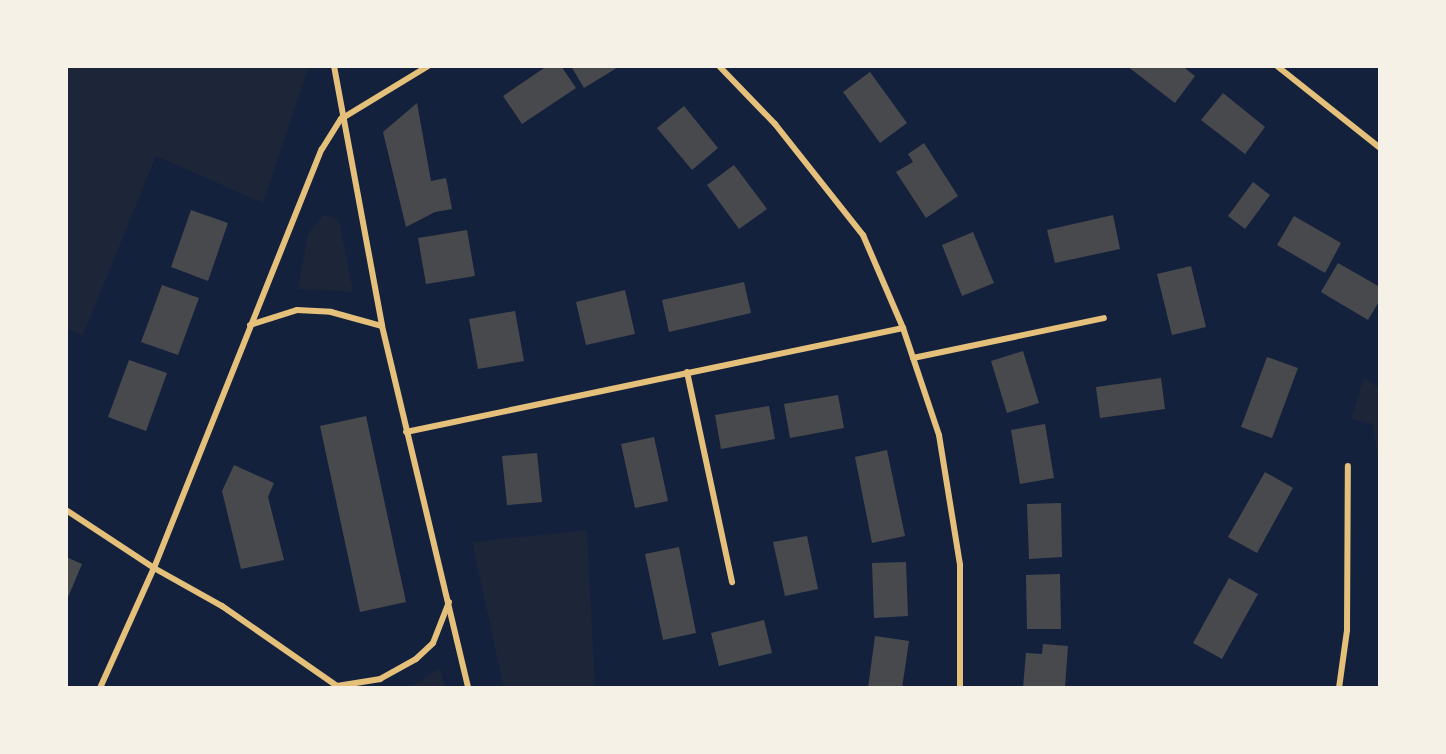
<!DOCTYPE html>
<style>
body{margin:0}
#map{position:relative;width:1446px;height:754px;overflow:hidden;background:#14213d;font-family:"Times New Roman",serif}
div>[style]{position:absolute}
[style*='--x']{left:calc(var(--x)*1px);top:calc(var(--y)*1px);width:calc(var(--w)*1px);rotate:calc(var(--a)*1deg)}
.green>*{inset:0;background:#1d2539}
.building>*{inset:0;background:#48494c}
.minor>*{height:6px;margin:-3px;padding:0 3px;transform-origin:3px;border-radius:3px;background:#e5c07b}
span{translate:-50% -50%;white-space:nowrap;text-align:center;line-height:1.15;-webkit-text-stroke:4.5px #f6f1e7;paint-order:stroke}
.frame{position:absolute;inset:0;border:68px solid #f6f1e7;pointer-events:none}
</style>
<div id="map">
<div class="green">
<i style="clip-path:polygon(66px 66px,309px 66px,263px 203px,156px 156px,83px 335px,66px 329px)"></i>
<i style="clip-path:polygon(323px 215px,339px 220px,353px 292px,298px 289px,308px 234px)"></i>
<i style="clip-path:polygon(1364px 377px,1380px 389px,1380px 477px,1373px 424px,1351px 419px)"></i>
<i style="clip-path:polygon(587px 530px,595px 688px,504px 688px,472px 542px)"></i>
<i style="clip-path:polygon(440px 668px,445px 688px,409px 688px)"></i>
</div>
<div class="building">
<i style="clip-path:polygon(547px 66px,561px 66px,576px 88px,522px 124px,503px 96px)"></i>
<i style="clip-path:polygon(571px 66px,620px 66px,584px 88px)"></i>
<i style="clip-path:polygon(1127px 66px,1182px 66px,1195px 76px,1175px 103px)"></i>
<i style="clip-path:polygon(870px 72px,907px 123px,880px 143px,843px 92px)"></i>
<i style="clip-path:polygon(1223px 93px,1265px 127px,1245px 154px,1201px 120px)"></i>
<i style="clip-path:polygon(417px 103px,431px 181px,446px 178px,452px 209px,435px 212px,406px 227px,383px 132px)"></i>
<i style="clip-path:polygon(684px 106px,718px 148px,692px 170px,657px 128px)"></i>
<i style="clip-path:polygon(924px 143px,958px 196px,926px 218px,896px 172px,913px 162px,908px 154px)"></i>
<i style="clip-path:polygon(734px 165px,767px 209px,739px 229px,707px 185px)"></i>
<i style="clip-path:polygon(1253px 182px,1270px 195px,1245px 229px,1228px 216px)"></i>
<i style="clip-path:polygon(191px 210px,228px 223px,208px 281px,171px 267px)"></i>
<i style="clip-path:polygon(1113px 215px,1120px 249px,1055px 263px,1047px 230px)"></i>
<i style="clip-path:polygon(1294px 216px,1341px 243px,1325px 273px,1277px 245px)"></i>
<i style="clip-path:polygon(467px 230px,475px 276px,426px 284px,418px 238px)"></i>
<i style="clip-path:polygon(973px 232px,994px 283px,962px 296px,942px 245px)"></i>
<i style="clip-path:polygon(1338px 263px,1380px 287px,1380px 300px,1368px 320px,1321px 292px)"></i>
<i style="clip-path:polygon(1191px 266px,1206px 327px,1172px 335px,1157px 274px)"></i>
<i style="clip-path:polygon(744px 282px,751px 313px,669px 332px,662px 300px)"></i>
<i style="clip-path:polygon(162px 285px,199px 298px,178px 355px,141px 342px)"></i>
<i style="clip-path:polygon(625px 290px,635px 334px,586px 345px,576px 302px)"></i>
<i style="clip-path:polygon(515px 311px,524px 361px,478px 369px,469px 319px)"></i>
<i style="clip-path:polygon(1023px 351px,1039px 403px,1007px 413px,991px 361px)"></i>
<i style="clip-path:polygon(1267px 357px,1298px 368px,1272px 438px,1241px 427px)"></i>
<i style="clip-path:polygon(129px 360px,167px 373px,146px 431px,108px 417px)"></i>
<i style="clip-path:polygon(1161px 378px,1165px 409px,1100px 418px,1096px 387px)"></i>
<i style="clip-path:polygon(838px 395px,844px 428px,790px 438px,784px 404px)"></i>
<i style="clip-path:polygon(769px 406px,775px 439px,721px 449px,715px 415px)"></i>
<i style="clip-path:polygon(366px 416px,406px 602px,360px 612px,320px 426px)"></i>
<i style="clip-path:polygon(1045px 424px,1054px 478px,1020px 484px,1011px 430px)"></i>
<i style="clip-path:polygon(654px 437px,668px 501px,635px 508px,621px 444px)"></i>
<i style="clip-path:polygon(887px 450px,905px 536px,872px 543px,855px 457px)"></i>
<i style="clip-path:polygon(537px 453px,542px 502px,507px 505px,502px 456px)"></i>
<i style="clip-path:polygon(234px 465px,274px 483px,268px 497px,284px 560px,241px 569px,222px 491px)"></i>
<i style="clip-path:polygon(1265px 472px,1293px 488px,1257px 553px,1228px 537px)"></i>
<i style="clip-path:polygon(1061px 503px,1062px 557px,1029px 559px,1027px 504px)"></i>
<i style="clip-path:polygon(807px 536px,818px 589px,785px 596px,773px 542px)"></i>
<i style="clip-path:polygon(679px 547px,696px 633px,663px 640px,645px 554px)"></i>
<i style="clip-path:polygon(66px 557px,82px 564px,66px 602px)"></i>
<i style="clip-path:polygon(906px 562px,908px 616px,874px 618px,872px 563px)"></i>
<i style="clip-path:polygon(1060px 574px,1061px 629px,1027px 629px,1026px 575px)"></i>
<i style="clip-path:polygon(1229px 578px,1258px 594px,1222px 659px,1193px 643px)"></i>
<i style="clip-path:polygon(764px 620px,772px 653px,719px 666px,711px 633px)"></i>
<i style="clip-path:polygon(875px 636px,909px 641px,902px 688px,868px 688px)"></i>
<i style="clip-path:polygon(1043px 644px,1068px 646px,1065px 688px,1023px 688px,1026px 653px,1042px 654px)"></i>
</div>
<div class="minor">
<i style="--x:334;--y:66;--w:264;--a:79.5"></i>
<i style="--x:382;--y:326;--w:372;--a:76.6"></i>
<i style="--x:719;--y:66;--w:81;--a:46"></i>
<i style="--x:775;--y:124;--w:142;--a:51.6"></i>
<i style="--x:863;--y:235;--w:101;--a:66.7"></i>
<i style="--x:903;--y:328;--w:113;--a:71.4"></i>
<i style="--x:939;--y:435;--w:132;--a:80.8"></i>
<i style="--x:960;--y:565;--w:123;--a:90"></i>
<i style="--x:1277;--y:66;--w:132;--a:38.5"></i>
<i style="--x:250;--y:325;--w:49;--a:-17.7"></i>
<i style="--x:297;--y:310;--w:34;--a:3"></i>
<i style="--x:331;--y:312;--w:53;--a:15.4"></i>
<i style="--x:913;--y:358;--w:195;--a:-11.8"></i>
<i style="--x:687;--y:372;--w:215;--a:77.9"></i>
<i style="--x:406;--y:432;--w:508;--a:-11.82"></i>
<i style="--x:66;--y:510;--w:105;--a:33.4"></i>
<i style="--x:154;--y:568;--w:78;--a:29.2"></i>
<i style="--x:222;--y:606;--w:144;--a:34.8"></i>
<i style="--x:337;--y:686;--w:44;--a:-9.2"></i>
<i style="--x:380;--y:679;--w:41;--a:-29.1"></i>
<i style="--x:416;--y:659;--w:23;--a:-43"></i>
<i style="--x:433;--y:643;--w:44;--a:-68.7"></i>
<i style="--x:100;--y:688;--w:132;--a:-65.8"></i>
<i style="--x:154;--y:568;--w:451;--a:-68.2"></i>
<i style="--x:322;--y:149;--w:36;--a:-58"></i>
<i style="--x:341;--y:119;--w:102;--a:-31.3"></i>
<i style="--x:1339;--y:688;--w:59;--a:-82.1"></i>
<i style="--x:1347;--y:630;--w:164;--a:-89.7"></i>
</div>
<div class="frame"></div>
</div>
